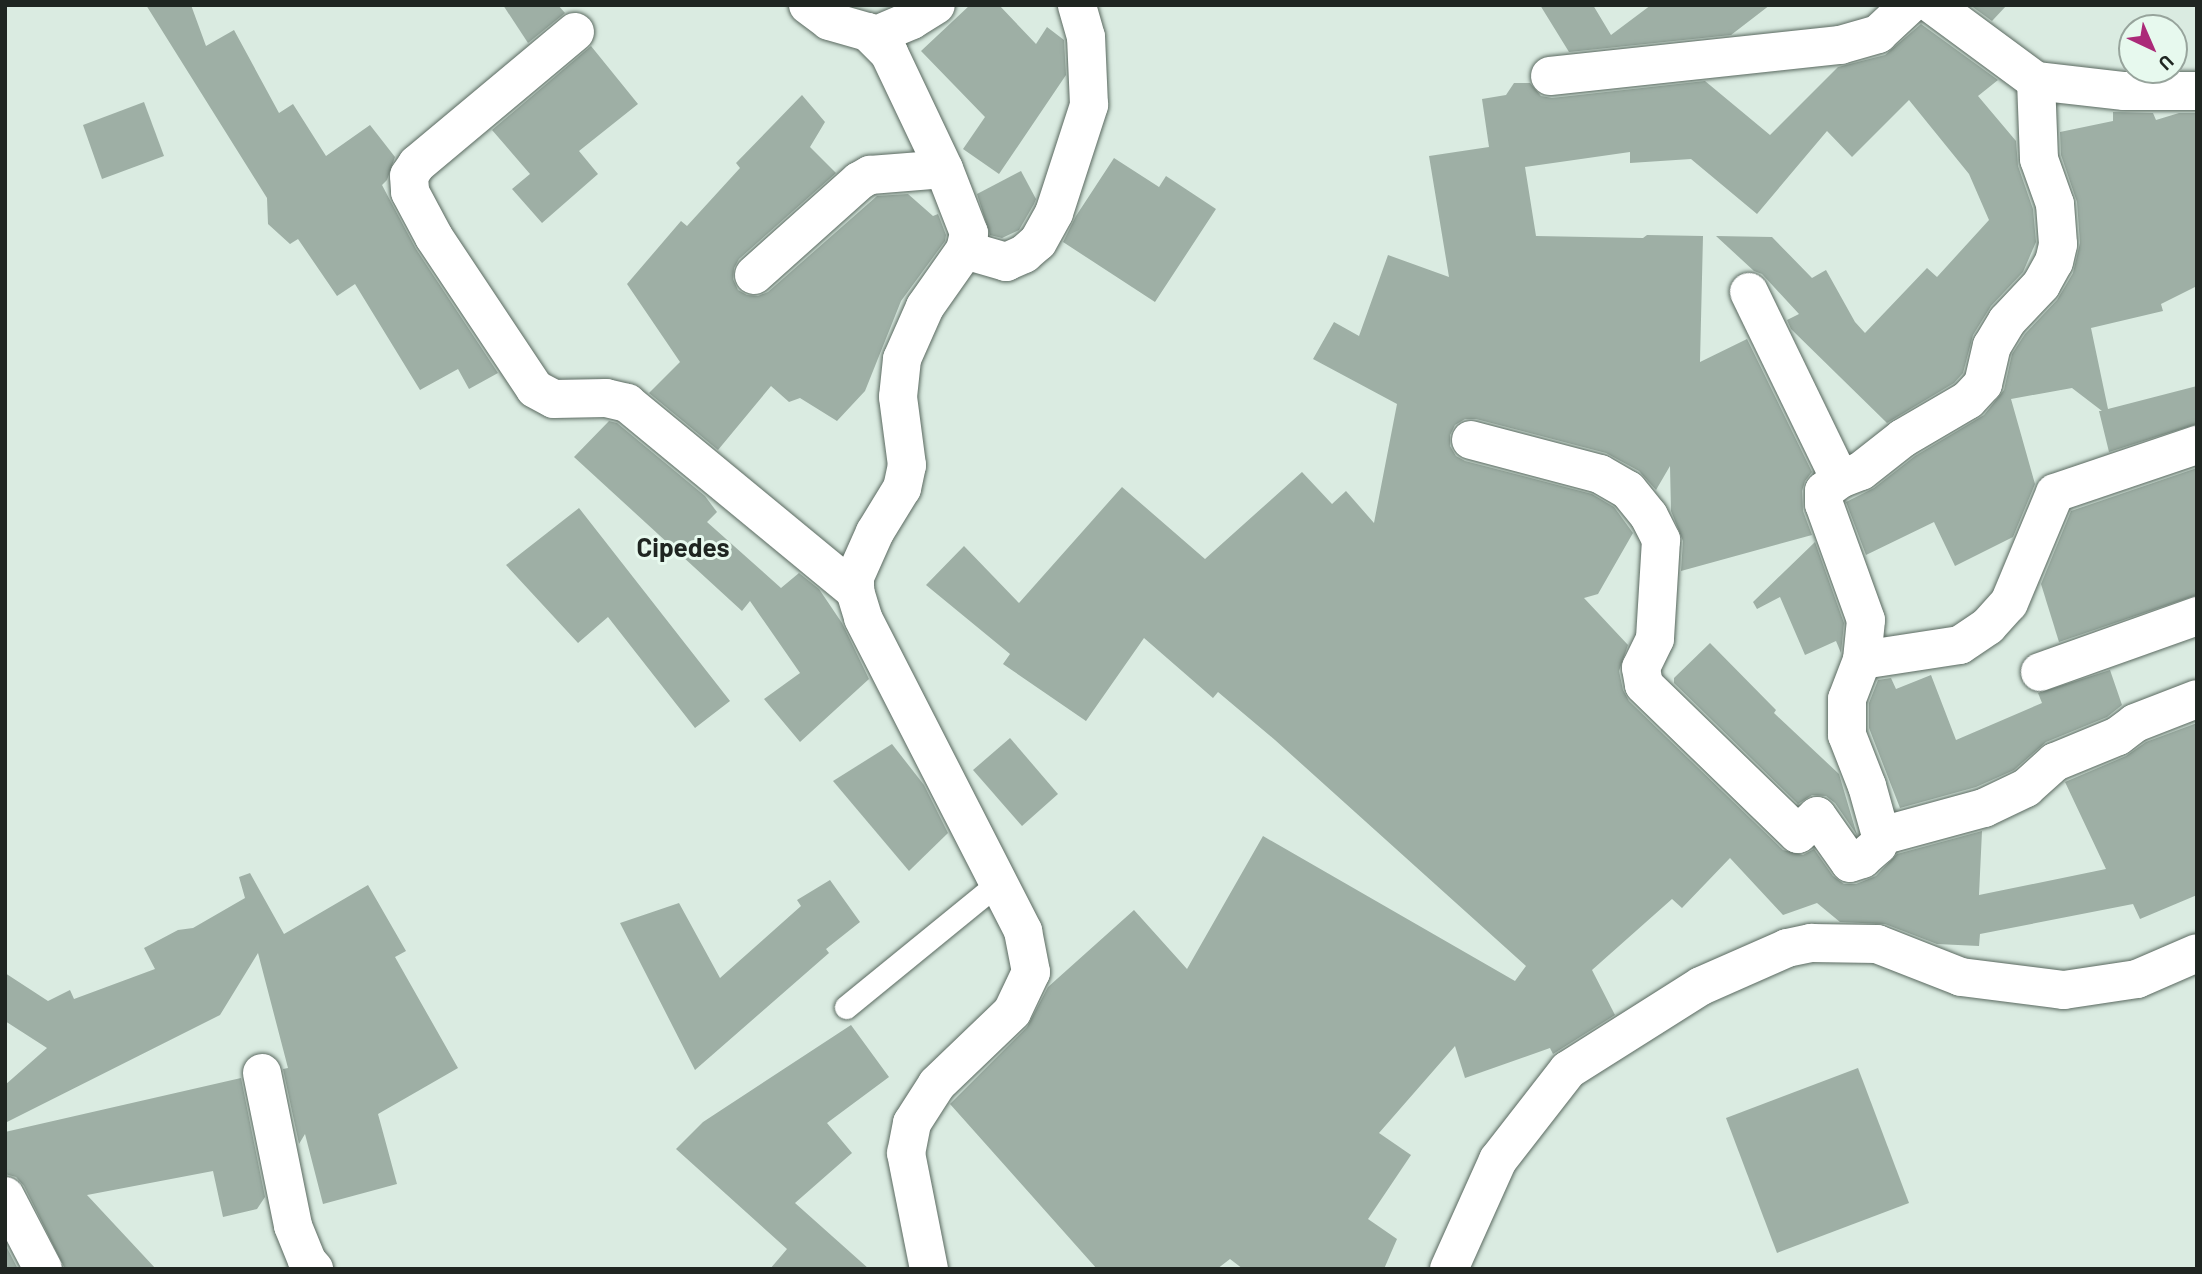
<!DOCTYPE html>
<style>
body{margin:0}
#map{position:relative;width:2202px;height:1274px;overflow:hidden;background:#daebe1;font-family:Barlow,sans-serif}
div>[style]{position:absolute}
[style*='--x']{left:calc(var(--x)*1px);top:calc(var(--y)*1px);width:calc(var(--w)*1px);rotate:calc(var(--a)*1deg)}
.building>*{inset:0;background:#9eafa5}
.roads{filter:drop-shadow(0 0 2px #5a6960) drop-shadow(0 0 2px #5a6960)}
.lane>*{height:23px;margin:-11.5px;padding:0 11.5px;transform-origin:11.5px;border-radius:11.5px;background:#fff}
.street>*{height:38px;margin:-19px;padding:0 19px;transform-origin:19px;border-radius:19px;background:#fff}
span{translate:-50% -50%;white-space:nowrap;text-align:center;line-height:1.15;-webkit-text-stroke:6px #e7f9ee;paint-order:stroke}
.quarter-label{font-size:26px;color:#1f2521;font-weight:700}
.frame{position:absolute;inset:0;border:7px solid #1f2521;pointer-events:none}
.north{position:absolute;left:2118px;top:14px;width:70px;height:70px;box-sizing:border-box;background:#e7f9ee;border:2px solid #97a49c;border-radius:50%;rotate:136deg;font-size:19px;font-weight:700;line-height:28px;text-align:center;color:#1f2521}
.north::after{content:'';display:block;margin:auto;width:24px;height:32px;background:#ab2a78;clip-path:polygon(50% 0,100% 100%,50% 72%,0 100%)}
</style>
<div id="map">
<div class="building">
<i style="clip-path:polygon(146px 5px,191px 5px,206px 46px,234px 30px,279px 113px,293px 104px,326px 156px,370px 125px,395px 157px,387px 180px,382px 185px,391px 202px,416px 249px,498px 373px,469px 389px,458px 369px,420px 390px,355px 284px,337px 296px,298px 239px,290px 244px,268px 224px,267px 198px)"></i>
<i style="clip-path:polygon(503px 5px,558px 5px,565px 13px,528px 43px)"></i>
<i style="clip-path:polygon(970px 5px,999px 5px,1036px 44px,1047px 27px,1064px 40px,1066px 75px,999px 174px,963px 149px,985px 117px,921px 51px)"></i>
<i style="clip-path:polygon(1540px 5px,1593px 5px,1611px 35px,1651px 5px,1770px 5px,1731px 35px,1569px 52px)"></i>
<i style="clip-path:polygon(1970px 5px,2007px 5px,1992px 21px)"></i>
<i style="clip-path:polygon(1921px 24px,1998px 80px,1978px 96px,2016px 141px,2018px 166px,2033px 209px,2036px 242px,2023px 272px,1991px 306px,1973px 335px,1963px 373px,1954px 383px,1887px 423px,1791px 329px,1787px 320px,1799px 314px,1762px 274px,1754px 271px,1716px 236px,1772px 237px,1812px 278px,1826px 270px,1855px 322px,1865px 333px,1927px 268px,1937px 277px,1989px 220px,1969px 174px,1909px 100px,1852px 157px,1827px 131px,1757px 214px,1691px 159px,1630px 163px,1630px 152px,1525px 167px,1536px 236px,1643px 238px,1647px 235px,1703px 236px,1700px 362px,1747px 339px,1812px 472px,1805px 481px,1802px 491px,1803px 511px,1812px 535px,1681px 571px,1683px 541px,1671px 511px,1670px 466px,1656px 490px,1639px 471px,1606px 453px,1476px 419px,1465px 419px,1455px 425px,1450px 435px,1450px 446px,1456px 456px,1465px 461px,1592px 494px,1614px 507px,1633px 533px,1598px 594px,1584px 598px,1628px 645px,1619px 671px,1623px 690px,1629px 701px,1783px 850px,1803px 855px,1814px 849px,1833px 876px,1844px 884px,1856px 884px,1876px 876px,1897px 854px,1982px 831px,1979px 895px,2106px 869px,2065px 782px,2126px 756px,2146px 742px,2197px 723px,2197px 895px,2140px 919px,2133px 904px,1980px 934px,1979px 946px,1937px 944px,1885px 924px,1840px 922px,1817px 903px,1783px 915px,1730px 858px,1682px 908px,1672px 899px,1592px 970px,1615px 1015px,1553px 1054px,1550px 1048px,1465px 1078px,1455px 1046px,1379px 1133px,1411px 1155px,1368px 1219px,1397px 1239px,1384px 1269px,1243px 1269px,1230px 1259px,1217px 1269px,1097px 1269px,950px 1104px,1027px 1027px,1048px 987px,1134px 910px,1187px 969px,1263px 836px,1515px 981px,1526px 966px,1275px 740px,1218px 692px,1213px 698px,1144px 638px,1086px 721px,1003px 664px,1010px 654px,926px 585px,964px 546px,1019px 603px,1122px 487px,1205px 559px,1302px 472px,1332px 504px,1346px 491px,1374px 523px,1397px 404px,1313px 359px,1334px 322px,1359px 336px,1388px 255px,1449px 277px,1429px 156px,1489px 147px,1482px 99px,1506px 95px,1514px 83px,1530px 83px,1541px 96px,1552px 98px,1705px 81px,1770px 135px,1838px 67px,1885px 55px)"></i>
<i style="clip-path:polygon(591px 46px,638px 104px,579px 151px,598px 174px,542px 223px,512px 189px,530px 174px,492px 130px)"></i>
<i style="clip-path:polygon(802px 95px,825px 122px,810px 147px,836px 173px,739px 259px,734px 268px,733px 279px,738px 290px,747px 295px,758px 296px,768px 292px,877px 196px,908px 194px,933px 216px,938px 214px,946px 235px,945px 241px,901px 301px,865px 391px,837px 421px,800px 398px,789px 402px,771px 386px,718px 450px,649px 393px,680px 362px,627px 284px,681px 221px,687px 226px,740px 168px,736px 163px)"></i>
<i style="clip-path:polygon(144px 102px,164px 156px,102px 179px,83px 125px)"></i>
<i style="clip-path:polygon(2113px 112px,2153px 113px,2156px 120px,2179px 113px,2197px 113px,2197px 286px,2161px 304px,2163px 311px,2091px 328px,2108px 409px,2197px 386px,2197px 424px,2109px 452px,2099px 411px,2102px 411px,2072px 388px,2011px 399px,2035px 484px,2013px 537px,1955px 566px,1934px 522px,1866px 555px,1846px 502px,1874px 488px,1915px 456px,1984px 415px,2004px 390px,2012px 354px,2025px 334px,2057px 300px,2073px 273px,2080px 243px,2077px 202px,2061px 155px,2060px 132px,2113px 121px)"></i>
<i style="clip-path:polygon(1114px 158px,1159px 187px,1166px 176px,1216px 209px,1155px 302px,1063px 242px,1076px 216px)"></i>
<i style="clip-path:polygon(1021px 171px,1036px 199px,1034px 204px,1019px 230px,1002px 238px,990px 235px,977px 194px)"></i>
<i style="clip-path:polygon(609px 421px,617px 423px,705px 496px,717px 512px,707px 522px,781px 588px,799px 573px,819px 589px,842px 623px,869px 679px,800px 742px,764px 699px,800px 673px,750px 601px,742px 611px,574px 457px)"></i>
<i style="clip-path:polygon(2197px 468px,2197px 595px,2059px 642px,2041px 584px,2071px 511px)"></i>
<i style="clip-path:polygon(579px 508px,730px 701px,695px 728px,608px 617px,578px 643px,506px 565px)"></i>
<i style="clip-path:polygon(1815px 542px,1844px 623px,1841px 653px,1836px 641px,1805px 655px,1780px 597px,1757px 609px,1753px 602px)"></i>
<i style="clip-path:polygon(1710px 643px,1776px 710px,1774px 713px,1839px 774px,1857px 835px,1835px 803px,1826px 796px,1812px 795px,1798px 804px,1674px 683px,1674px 678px)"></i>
<i style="clip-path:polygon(2110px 670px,2122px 705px,2107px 717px,2046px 742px,2014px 770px,1976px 787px,1900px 808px,1869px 728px,1869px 703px,1878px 680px,1891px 678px,1896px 689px,1931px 675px,1956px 740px,2042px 703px,2038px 693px)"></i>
<i style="clip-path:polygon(1010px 738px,1058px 794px,1022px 826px,973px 770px)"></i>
<i style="clip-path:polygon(892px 744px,924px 785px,948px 833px,909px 871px,833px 781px)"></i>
<i style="clip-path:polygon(250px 873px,284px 934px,368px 885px,406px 951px,395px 957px,458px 1068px,378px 1114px,397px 1184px,323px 1204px,305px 1134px,299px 1144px,283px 1069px,288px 1068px,258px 953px,220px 1015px,5px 1123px,5px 1085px,47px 1048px,5px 1021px,5px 973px,48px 1001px,70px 990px,74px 999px,155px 969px,144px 948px,178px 930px,193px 928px,245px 898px,239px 877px)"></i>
<i style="clip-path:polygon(830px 880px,860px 922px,826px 949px,829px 953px,695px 1070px,620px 923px,679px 903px,720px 978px,801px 906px,797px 900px)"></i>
<i style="clip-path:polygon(851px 1025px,889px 1077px,827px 1123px,852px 1153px,795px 1203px,869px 1269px,770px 1269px,787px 1249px,676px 1149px,703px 1122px)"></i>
<i style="clip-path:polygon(1858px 1068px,1909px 1203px,1777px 1253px,1726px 1118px)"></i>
<i style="clip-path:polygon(241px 1078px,265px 1197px,257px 1209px,223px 1217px,213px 1171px,87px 1195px,156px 1269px,65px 1269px,24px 1186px,16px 1177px,5px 1174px,5px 1132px)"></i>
<i style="clip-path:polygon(5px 1244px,18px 1269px,5px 1269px)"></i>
</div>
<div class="roads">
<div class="lane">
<i style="--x:846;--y:1007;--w:196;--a:-39.2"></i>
</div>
<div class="street">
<i style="--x:808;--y:5;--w:26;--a:37"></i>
<i style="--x:829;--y:21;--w:41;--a:15.8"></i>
<i style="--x:868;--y:32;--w:30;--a:45"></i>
<i style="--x:889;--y:53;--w:128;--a:64.6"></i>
<i style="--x:944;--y:169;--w:69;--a:68.7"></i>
<i style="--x:969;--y:233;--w:17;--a:103"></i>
<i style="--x:965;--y:250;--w:70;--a:125.1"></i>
<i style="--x:925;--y:307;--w:57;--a:113.9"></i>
<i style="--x:902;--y:359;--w:38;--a:96"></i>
<i style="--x:898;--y:397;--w:69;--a:82.5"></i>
<i style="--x:907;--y:465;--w:24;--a:102"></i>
<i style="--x:902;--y:488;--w:52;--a:121.5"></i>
<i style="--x:875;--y:532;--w:49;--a:114"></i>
<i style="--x:855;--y:577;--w:14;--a:90"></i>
<i style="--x:855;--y:591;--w:28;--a:73"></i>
<i style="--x:863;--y:618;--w:352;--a:62.9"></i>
<i style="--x:1023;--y:931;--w:42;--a:79"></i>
<i style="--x:1031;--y:972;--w:44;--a:115.4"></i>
<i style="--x:1012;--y:1012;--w:104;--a:136.2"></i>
<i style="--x:937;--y:1084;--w:46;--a:122.7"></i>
<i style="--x:912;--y:1123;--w:31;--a:101"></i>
<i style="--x:906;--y:1153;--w:118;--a:78.8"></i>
<i style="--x:1933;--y:5;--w:128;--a:36.4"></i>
<i style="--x:2036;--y:81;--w:89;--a:6.5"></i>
<i style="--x:2124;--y:91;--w:73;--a:0"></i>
<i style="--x:575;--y:32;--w:206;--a:140.1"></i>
<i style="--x:417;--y:164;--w:14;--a:124"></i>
<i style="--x:409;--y:176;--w:16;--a:86"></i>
<i style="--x:410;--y:192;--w:51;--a:61.9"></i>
<i style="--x:434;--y:237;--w:182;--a:56.4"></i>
<i style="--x:535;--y:389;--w:21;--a:28"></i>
<i style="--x:554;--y:399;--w:52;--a:-1.1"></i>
<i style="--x:606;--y:398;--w:22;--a:13"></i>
<i style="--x:627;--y:403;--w:296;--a:39.5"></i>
<i style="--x:874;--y:36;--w:41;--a:-22.8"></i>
<i style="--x:912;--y:20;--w:28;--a:-32"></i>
<i style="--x:1550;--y:76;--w:292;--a:-6.1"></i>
<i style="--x:1840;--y:45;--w:40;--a:-16"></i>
<i style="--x:1878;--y:34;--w:42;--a:-43.1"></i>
<i style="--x:965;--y:250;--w:43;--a:16.3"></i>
<i style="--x:1006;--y:262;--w:20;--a:-24"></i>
<i style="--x:1024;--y:254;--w:18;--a:-41"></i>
<i style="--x:1038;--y:242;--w:33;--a:-61"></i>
<i style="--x:1054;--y:213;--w:114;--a:-72"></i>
<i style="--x:1089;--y:105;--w:68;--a:-92.5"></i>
<i style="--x:1086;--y:37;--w:33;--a:-106"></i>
<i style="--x:754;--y:275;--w:141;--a:-41.8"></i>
<i style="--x:859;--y:181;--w:13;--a:-29"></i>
<i style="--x:870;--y:175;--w:74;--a:-4.6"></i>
<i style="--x:1749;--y:292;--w:208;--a:64.1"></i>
<i style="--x:1471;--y:440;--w:133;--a:14.8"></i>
<i style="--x:1600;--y:474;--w:32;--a:30"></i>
<i style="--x:1628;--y:490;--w:33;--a:51"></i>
<i style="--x:1649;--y:516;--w:27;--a:63"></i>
<i style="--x:1661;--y:540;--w:99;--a:93.5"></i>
<i style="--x:1655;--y:639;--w:32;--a:116"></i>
<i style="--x:1641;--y:668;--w:17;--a:80"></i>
<i style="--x:1644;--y:685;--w:214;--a:44.1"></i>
<i style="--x:1798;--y:834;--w:26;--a:-43"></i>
<i style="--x:1817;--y:816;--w:57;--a:54.9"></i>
<i style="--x:1850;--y:863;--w:13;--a:-18"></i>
<i style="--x:1862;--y:859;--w:21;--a:-41"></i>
<i style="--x:1878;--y:845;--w:9;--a:-72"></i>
<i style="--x:1881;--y:836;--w:52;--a:-105.6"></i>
<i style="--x:1867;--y:786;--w:55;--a:-111.4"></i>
<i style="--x:1847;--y:735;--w:36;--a:-90"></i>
<i style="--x:1847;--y:699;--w:42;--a:-69"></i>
<i style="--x:1862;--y:660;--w:40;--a:-84.3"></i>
<i style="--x:1866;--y:620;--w:123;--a:-109.9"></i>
<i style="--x:1824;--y:504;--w:13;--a:-90"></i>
<i style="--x:1824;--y:491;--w:20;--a:-37"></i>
<i style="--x:1840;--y:479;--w:22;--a:-21"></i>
<i style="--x:1861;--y:471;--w:53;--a:-38.2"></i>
<i style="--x:1903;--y:438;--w:75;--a:-30.3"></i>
<i style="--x:1968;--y:400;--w:22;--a:-47"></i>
<i style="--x:1983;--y:384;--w:39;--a:-77"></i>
<i style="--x:1992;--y:346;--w:29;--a:-59"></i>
<i style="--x:2007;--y:321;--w:50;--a:-46.6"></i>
<i style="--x:2041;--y:285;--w:26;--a:-61"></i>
<i style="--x:2054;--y:262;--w:18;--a:-77"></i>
<i style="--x:2058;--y:244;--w:40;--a:-94.3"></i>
<i style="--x:2055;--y:204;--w:48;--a:-109.6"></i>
<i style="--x:2039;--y:159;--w:78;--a:-92.2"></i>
<i style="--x:1862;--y:660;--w:99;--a:-8.7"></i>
<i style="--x:1960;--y:645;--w:34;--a:-34"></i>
<i style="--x:1988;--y:626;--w:31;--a:-48"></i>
<i style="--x:2009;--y:603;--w:119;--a:-67.3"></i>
<i style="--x:2055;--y:493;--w:150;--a:-18.7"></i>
<i style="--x:2040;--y:672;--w:167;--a:-19.6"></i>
<i style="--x:1881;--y:836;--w:107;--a:-15.2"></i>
<i style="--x:1984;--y:808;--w:47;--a:-25.5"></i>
<i style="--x:2026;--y:788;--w:39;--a:-42"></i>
<i style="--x:2055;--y:762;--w:68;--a:-22.4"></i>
<i style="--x:2118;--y:736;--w:21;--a:-37"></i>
<i style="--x:2135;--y:723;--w:66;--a:-21.2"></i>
<i style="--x:262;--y:1073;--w:156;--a:78.5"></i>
<i style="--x:293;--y:1226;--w:38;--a:68"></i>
<i style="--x:307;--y:1261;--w:11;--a:49"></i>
<i style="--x:5;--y:1196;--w:82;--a:62.5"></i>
<i style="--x:1449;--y:1269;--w:120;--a:-65.8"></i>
<i style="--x:1498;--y:1160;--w:114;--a:-52.1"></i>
<i style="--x:1568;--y:1070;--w:157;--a:-32.3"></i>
<i style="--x:1701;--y:986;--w:94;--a:-23.8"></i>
<i style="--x:1787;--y:948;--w:25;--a:-12"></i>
<i style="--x:1811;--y:943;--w:66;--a:0.9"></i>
<i style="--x:1877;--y:944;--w:90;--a:21.4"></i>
<i style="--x:1961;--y:977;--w:104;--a:7.2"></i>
<i style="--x:2064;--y:990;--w:74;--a:-8.6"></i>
<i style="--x:2137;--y:979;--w:65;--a:-23.4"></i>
</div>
</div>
<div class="quarter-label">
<span style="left:683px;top:547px">Cipedes</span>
</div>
<div class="frame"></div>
<div class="north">U</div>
</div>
